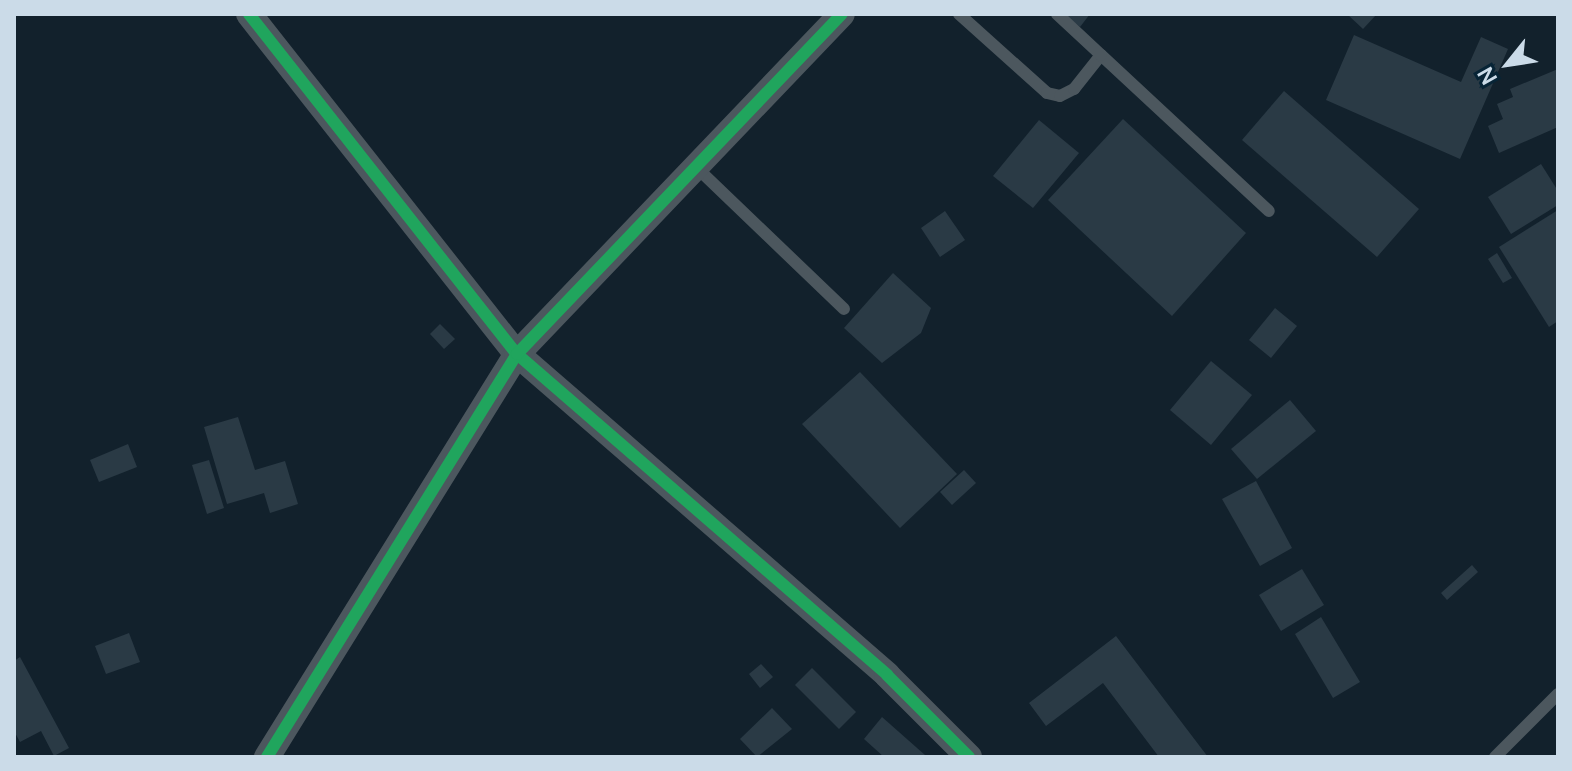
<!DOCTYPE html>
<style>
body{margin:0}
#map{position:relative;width:1572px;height:771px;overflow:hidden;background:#12212c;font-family:Manrope,sans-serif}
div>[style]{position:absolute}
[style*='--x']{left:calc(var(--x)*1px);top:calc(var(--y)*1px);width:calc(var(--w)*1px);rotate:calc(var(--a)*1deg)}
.building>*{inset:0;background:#2a3a45}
.service>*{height:12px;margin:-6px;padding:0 6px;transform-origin:6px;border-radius:6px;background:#4c575e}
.minor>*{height:26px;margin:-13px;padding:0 13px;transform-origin:13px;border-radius:13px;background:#4c575e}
.cycleway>*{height:12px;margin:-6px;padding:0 6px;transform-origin:6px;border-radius:6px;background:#20a55d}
span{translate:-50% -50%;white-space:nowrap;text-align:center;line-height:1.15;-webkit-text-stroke:6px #072436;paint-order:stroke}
.frame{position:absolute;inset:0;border:16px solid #cbdbe8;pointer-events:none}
.north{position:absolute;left:1468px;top:24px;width:80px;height:80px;-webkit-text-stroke:6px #072436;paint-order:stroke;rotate:240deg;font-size:22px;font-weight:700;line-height:32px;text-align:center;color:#cbdbe8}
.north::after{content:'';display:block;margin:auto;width:28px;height:36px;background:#cbdbe8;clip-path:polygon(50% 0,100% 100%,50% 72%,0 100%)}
</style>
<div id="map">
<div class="building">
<i style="clip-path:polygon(1064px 14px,1090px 14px,1080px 27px)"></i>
<i style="clip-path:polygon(1347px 14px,1377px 14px,1363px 29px)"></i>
<i style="clip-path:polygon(1354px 35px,1461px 82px,1481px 37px,1508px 49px,1460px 159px,1326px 100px)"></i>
<i style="clip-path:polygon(1558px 69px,1558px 127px,1499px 153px,1488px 126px,1503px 119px,1497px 104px,1513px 97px,1510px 89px)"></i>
<i style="clip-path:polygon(1284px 91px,1419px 209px,1377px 257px,1242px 140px)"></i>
<i style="clip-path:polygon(1123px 119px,1246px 233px,1172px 316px,1048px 200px)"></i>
<i style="clip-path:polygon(1039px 120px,1079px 153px,1033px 208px,993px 176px)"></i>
<i style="clip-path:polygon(1541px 164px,1558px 191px,1558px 205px,1511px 234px,1488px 197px)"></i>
<i style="clip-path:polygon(1558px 210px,1558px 321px,1549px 327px,1499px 247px)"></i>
<i style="clip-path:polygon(945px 211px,965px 240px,940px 257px,921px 228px)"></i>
<i style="clip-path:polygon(1497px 253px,1512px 278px,1503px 283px,1488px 259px)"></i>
<i style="clip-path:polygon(893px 273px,931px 308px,921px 333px,882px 363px,844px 328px)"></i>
<i style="clip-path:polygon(1275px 308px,1297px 326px,1271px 358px,1249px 340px)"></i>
<i style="clip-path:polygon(440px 324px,455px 339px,444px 349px,430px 334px)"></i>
<i style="clip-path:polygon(1211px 361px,1252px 395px,1211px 445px,1170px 410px)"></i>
<i style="clip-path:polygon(860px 372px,957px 474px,900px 528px,802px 424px)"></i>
<i style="clip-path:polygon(1290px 400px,1316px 431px,1257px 479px,1231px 449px)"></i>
<i style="clip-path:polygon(238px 417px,255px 470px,285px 461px,298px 504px,270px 513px,264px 493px,227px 504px,204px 427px)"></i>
<i style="clip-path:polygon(128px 444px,137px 467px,99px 482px,90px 460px)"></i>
<i style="clip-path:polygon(209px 460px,224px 508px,207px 514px,192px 465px)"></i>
<i style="clip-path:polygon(964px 470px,976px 483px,952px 505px,940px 492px)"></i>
<i style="clip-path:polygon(1256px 481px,1292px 548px,1260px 566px,1222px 499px)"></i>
<i style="clip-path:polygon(1472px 565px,1478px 572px,1447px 600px,1441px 593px)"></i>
<i style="clip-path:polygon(1302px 569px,1324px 605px,1281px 631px,1259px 595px)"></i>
<i style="clip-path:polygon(1321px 617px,1360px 682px,1333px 698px,1295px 634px)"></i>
<i style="clip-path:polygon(129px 633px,140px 662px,106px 674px,95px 646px)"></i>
<i style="clip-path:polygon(1116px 636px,1208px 757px,1159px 757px,1103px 683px,1046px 726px,1029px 703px)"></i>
<i style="clip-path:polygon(20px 657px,69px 748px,54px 756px,41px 731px,20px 742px,14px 731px,14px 661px)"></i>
<i style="clip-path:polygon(761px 664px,773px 677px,760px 688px,749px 674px)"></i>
<i style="clip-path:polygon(812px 668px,856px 712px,839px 729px,795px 685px)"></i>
<i style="clip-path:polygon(772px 708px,792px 729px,757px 757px,740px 739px)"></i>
<i style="clip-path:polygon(882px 717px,925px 755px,923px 757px,884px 757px,864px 739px)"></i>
</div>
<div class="service">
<i style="--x:959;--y:14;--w:118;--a:41.9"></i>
<i style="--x:1047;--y:93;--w:13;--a:13"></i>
<i style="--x:1060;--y:96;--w:16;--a:-27"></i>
<i style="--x:1074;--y:89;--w:43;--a:-51.5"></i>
<i style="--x:1101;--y:55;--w:229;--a:42.9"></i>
<i style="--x:1057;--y:14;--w:60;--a:43"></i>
<i style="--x:696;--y:167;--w:205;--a:43.8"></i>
<i style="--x:1495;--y:757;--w:89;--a:-45"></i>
</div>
<div class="minor">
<i style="--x:249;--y:14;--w:433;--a:51.8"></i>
<i style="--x:517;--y:354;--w:490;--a:40.9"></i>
<i style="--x:887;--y:675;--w:116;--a:45"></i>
<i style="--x:267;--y:757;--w:474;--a:-58.2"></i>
<i style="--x:517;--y:354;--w:470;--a:-46.3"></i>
</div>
<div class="cycleway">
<i style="--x:249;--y:14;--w:433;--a:51.8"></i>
<i style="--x:517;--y:354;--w:490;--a:40.9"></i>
<i style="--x:887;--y:675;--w:116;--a:45"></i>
<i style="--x:267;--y:757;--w:474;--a:-58.2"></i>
<i style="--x:517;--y:354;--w:470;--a:-46.3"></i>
</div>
<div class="frame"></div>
<div class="north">N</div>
</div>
